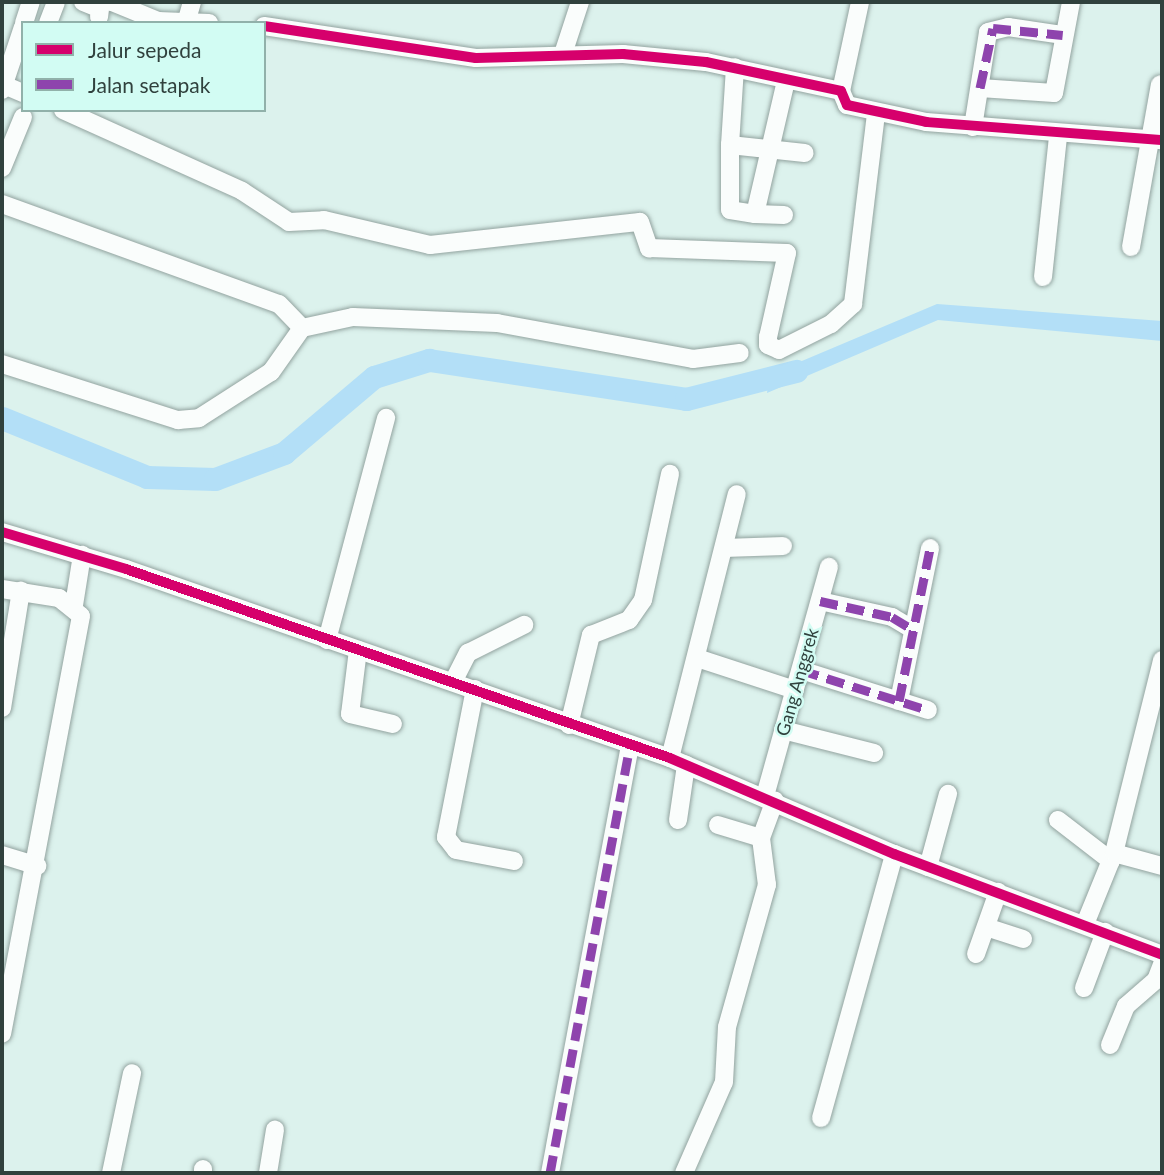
<!DOCTYPE html>
<style>
body{margin:0}
#map{position:relative;width:1164px;height:1175px;overflow:hidden;background:#dcf2ed;font-family:Lato,sans-serif}
div>[style]{position:absolute}
[style*='--x']{left:calc(var(--x)*1px);top:calc(var(--y)*1px);width:calc(var(--w)*1px);rotate:calc(var(--a)*1deg)}
.water>*{inset:0;background:#b3dff7}
.river>*{height:23px;margin:-11.5px;padding:0 11.5px;transform-origin:11.5px;border-radius:11.5px;background:#b3dff7}
.roads{filter:drop-shadow(0 0 2px #92a39f) drop-shadow(0 0 2px #92a39f)}
.minor>*{height:18px;margin:-9px;padding:0 9px;transform-origin:9px;border-radius:9px;background:#fafdfc}
.quiet>*{height:9px;margin-top:-4.5px;transform-origin:0;background:repeating-linear-gradient(90deg,#8e44ad 0 18px,transparent 0 27px)}
.cycleway>*{height:10px;margin:-5px;padding:0 5px;transform-origin:5px;border-radius:5px;background:#d6006c}
span{translate:-50% -50%;white-space:nowrap;text-align:center;line-height:1.15;-webkit-text-stroke:5px #d2fcf3;paint-order:stroke}
.street-label{font-size:18px;color:#30413d}
.frame{position:absolute;inset:0;border:4px solid #30413d;pointer-events:none}
.legend{position:absolute;left:21px;top:21px;width:245px;height:91px;box-sizing:border-box;background:#d2fcf3;border:2px solid #91b1aa;margin:0;padding:9px 12px;list-style:none;font-size:21px;color:#30413d}
.legend li{display:flex;align-items:center;gap:14px;height:35px}
.legend b{width:35px;border:2px solid #91b1aa}
</style>
<div id="map">
<div class="water">
<i style="clip-path:polygon(937px 304px,1162px 321px,1162px 341px,938px 320px,767px 393px,769px 377px,790px 366px)"></i>
</div>
<div class="river">
<i style="--x:2;--y:418;--w:157;--a:22.1"></i>
<i style="--x:147;--y:477;--w:68;--a:1.7"></i>
<i style="--x:215;--y:479;--w:74;--a:-20.6"></i>
<i style="--x:284;--y:453;--w:118;--a:-40.2"></i>
<i style="--x:374;--y:377;--w:58;--a:-17.2"></i>
<i style="--x:429;--y:360;--w:260;--a:8.6"></i>
<i style="--x:686;--y:399;--w:114;--a:-14.3"></i>
</div>
<div class="roads">
<div class="minor">
<i style="--x:83;--y:2;--w:18;--a:22"></i>
<i style="--x:100;--y:9;--w:8;--a:97"></i>
<i style="--x:112;--y:2;--w:50;--a:22.4"></i>
<i style="--x:158;--y:21;--w:51;--a:2.2"></i>
<i style="--x:24;--y:23;--w:22;--a:-72"></i>
<i style="--x:48;--y:23;--w:22;--a:-69"></i>
<i style="--x:186;--y:23;--w:22;--a:-74"></i>
<i style="--x:264;--y:26;--w:214;--a:8.6"></i>
<i style="--x:476;--y:58;--w:147;--a:-1.6"></i>
<i style="--x:623;--y:54;--w:83;--a:5.5"></i>
<i style="--x:706;--y:62;--w:138;--a:12.1"></i>
<i style="--x:841;--y:91;--w:15;--a:67"></i>
<i style="--x:847;--y:105;--w:81;--a:12.1"></i>
<i style="--x:926;--y:122;--w:237;--a:4.4"></i>
<i style="--x:563;--y:54;--w:55;--a:-71.9"></i>
<i style="--x:4;--y:85;--w:21;--a:23"></i>
<i style="--x:980;--y:88;--w:74;--a:3.9"></i>
<i style="--x:1054;--y:93;--w:93;--a:-79.4"></i>
<i style="--x:2;--y:90;--w:66;--a:-71.6"></i>
<i style="--x:841;--y:91;--w:91;--a:-77.9"></i>
<i style="--x:63;--y:110;--w:196;--a:24.3"></i>
<i style="--x:242;--y:191;--w:56;--a:33.4"></i>
<i style="--x:289;--y:222;--w:35;--a:-3"></i>
<i style="--x:324;--y:220;--w:109;--a:13.3"></i>
<i style="--x:430;--y:245;--w:211;--a:-6.3"></i>
<i style="--x:640;--y:222;--w:28;--a:71"></i>
<i style="--x:649;--y:248;--w:138;--a:2.1"></i>
<i style="--x:787;--y:253;--w:86;--a:102.7"></i>
<i style="--x:768;--y:337;--w:8;--a:90"></i>
<i style="--x:768;--y:345;--w:12;--a:24"></i>
<i style="--x:779;--y:350;--w:58;--a:-26.6"></i>
<i style="--x:831;--y:324;--w:30;--a:-42"></i>
<i style="--x:853;--y:304;--w:192;--a:-83.1"></i>
<i style="--x:973;--y:127;--w:96;--a:-81"></i>
<i style="--x:988;--y:32;--w:21;--a:-14"></i>
<i style="--x:1008;--y:27;--w:56;--a:8.3"></i>
<i style="--x:730;--y:145;--w:78;--a:-86.3"></i>
<i style="--x:2;--y:168;--w:55;--a:-67.6"></i>
<i style="--x:2;--y:204;--w:294;--a:19.9"></i>
<i style="--x:279;--y:304;--w:33;--a:46"></i>
<i style="--x:755;--y:214;--w:25;--a:-171"></i>
<i style="--x:730;--y:210;--w:65;--a:-90"></i>
<i style="--x:730;--y:145;--w:75;--a:6.1"></i>
<i style="--x:784;--y:215;--w:29;--a:-178"></i>
<i style="--x:755;--y:214;--w:137;--a:-76.9"></i>
<i style="--x:1131;--y:247;--w:165;--a:-79.9"></i>
<i style="--x:1043;--y:277;--w:142;--a:-83.9"></i>
<i style="--x:2;--y:364;--w:185;--a:17.7"></i>
<i style="--x:178;--y:420;--w:21;--a:-5"></i>
<i style="--x:199;--y:418;--w:85;--a:-32.6"></i>
<i style="--x:271;--y:372;--w:54;--a:-54.8"></i>
<i style="--x:302;--y:328;--w:52;--a:-12.2"></i>
<i style="--x:353;--y:317;--w:144;--a:2.4"></i>
<i style="--x:497;--y:323;--w:199;--a:10.4"></i>
<i style="--x:693;--y:359;--w:47;--a:-7.3"></i>
<i style="--x:2;--y:532;--w:129;--a:16.6"></i>
<i style="--x:126;--y:569;--w:576;--a:19.16"></i>
<i style="--x:670;--y:758;--w:244;--a:23.2"></i>
<i style="--x:894;--y:854;--w:286;--a:20.6"></i>
<i style="--x:725;--y:548;--w:58;--a:-2"></i>
<i style="--x:2;--y:589;--w:58;--a:9"></i>
<i style="--x:59;--y:598;--w:28;--a:39"></i>
<i style="--x:81;--y:616;--w:425;--a:100.7"></i>
<i style="--x:820;--y:601;--w:74;--a:12.5"></i>
<i style="--x:892;--y:617;--w:21;--a:31"></i>
<i style="--x:74;--y:605;--w:51;--a:-80.9"></i>
<i style="--x:327;--y:640;--w:230;--a:-75.1"></i>
<i style="--x:358;--y:650;--w:64;--a:97.1"></i>
<i style="--x:350;--y:714;--w:44;--a:13.1"></i>
<i style="--x:697;--y:658;--w:103;--a:18.1"></i>
<i style="--x:801;--y:670;--w:133;--a:17.5"></i>
<i style="--x:453;--y:682;--w:33;--a:-63"></i>
<i style="--x:468;--y:653;--w:63;--a:-26.6"></i>
<i style="--x:475;--y:689;--w:151;--a:101.1"></i>
<i style="--x:446;--y:837;--w:16;--a:52"></i>
<i style="--x:456;--y:850;--w:59;--a:10.7"></i>
<i style="--x:899;--y:701;--w:156;--a:-78.5"></i>
<i style="--x:2;--y:708;--w:119;--a:-80.8"></i>
<i style="--x:569;--y:725;--w:93;--a:-76.3"></i>
<i style="--x:591;--y:635;--w:41;--a:-21.5"></i>
<i style="--x:629;--y:620;--w:24;--a:-55"></i>
<i style="--x:643;--y:600;--w:129;--a:-77.9"></i>
<i style="--x:783;--y:730;--w:94;--a:14.2"></i>
<i style="--x:670;--y:758;--w:272;--a:-75.8"></i>
<i style="--x:765;--y:796;--w:238;--a:-74.4"></i>
<i style="--x:678;--y:820;--w:56;--a:-81.7"></i>
<i style="--x:1058;--y:820;--w:67;--a:37.7"></i>
<i style="--x:718;--y:825;--w:45;--a:16.8"></i>
<i style="--x:1114;--y:853;--w:50;--a:15.2"></i>
<i style="--x:2;--y:855;--w:37;--a:17"></i>
<i style="--x:928;--y:867;--w:76;--a:-74.7"></i>
<i style="--x:1085;--y:924;--w:77;--a:-67.8"></i>
<i style="--x:1114;--y:853;--w:199;--a:-76"></i>
<i style="--x:986;--y:927;--w:39;--a:18"></i>
<i style="--x:976;--y:954;--w:66;--a:-70.5"></i>
<i style="--x:1084;--y:988;--w:60;--a:-69.4"></i>
<i style="--x:1110;--y:1045;--w:42;--a:-67.7"></i>
<i style="--x:1126;--y:1006;--w:40;--a:-41"></i>
<i style="--x:1156;--y:980;--w:17;--a:-69"></i>
<i style="--x:821;--y:1118;--w:274;--a:-74.5"></i>
<i style="--x:111;--y:1173;--w:102;--a:-78.1"></i>
<i style="--x:203;--y:1173;--w:4;--a:-90"></i>
<i style="--x:268;--y:1173;--w:44;--a:-80.8"></i>
<i style="--x:550;--y:1173;--w:436;--a:-79.4"></i>
<i style="--x:684;--y:1173;--w:99;--a:-66.3"></i>
<i style="--x:724;--y:1082;--w:55;--a:-86.9"></i>
<i style="--x:727;--y:1027;--w:148;--a:-74.3"></i>
<i style="--x:767;--y:885;--w:47;--a:-97.3"></i>
<i style="--x:761;--y:838;--w:40;--a:-69.8"></i>
</div>
</div>
<div class="quiet">
<i style="--x:980;--y:88;--w:61;--a:-77.8"></i>
<i style="--x:993;--y:28;--w:70;--a:5.7"></i>
<i style="--x:820;--y:601;--w:74;--a:12.5"></i>
<i style="--x:892;--y:617;--w:21;--a:31"></i>
<i style="--x:801;--y:670;--w:133;--a:17.5"></i>
<i style="--x:899;--y:701;--w:156;--a:-78.5"></i>
<i style="--x:550;--y:1173;--w:436;--a:-79.4"></i>
</div>
<div class="cycleway">
<i style="--x:264;--y:26;--w:214;--a:8.6"></i>
<i style="--x:476;--y:58;--w:147;--a:-1.6"></i>
<i style="--x:623;--y:54;--w:83;--a:5.5"></i>
<i style="--x:706;--y:62;--w:138;--a:12.1"></i>
<i style="--x:841;--y:91;--w:15;--a:67"></i>
<i style="--x:847;--y:105;--w:81;--a:12.1"></i>
<i style="--x:926;--y:122;--w:237;--a:4.4"></i>
<i style="--x:2;--y:532;--w:129;--a:16.6"></i>
<i style="--x:126;--y:569;--w:576;--a:19.16"></i>
<i style="--x:670;--y:758;--w:244;--a:23.2"></i>
<i style="--x:894;--y:854;--w:286;--a:20.6"></i>
</div>
<div class="street-label">
<span style="left:797px;top:682px;rotate:-74deg">Gang Anggrek</span>
</div>
<div class="frame"></div>
<ul class="legend">
<li><b style="height:9px;background:#d6006c"></b>Jalur sepeda</li>
<li><b style="height:9px;background:#8e44ad"></b>Jalan setapak</li>
</ul>
</div>
